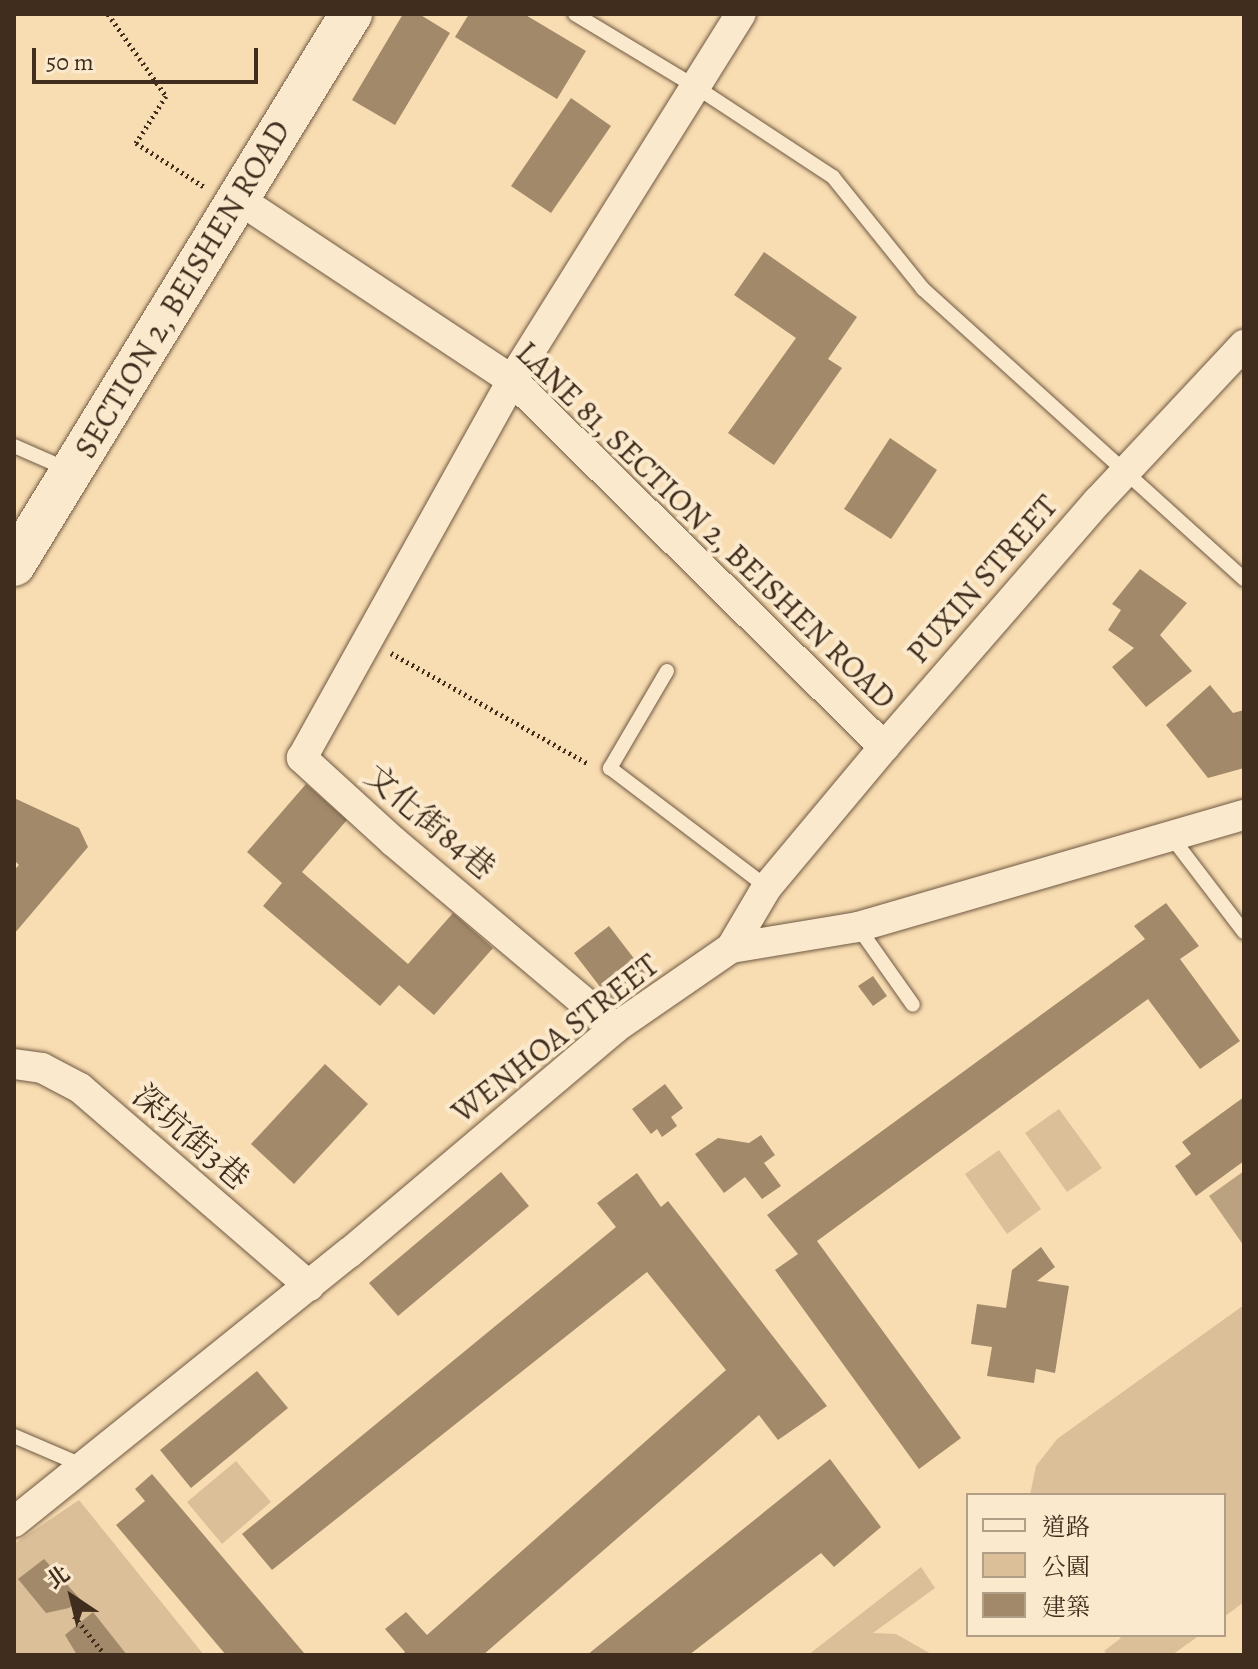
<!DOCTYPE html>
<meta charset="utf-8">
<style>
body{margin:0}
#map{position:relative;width:1258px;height:1669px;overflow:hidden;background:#f9ddb2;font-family:Alegreya,"Noto Serif TC",serif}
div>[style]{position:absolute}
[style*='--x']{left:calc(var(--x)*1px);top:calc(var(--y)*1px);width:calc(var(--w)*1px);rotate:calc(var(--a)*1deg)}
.green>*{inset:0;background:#dabf99}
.water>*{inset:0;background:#baa17f}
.building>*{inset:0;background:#a1896a}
.path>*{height:5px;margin-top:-2.5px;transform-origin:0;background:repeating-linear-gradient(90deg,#412d1d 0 2px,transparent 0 6px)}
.roads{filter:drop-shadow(0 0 2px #6f5942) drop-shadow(0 0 2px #6f5942)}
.service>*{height:14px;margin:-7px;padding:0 7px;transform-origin:7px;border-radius:7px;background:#fbe9cd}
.minor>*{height:30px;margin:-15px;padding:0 15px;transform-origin:15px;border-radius:15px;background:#fbe9cd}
.secondary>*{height:42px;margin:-21px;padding:0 21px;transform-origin:21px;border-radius:21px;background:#fbe9cd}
span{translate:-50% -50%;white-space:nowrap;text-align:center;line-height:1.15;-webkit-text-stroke:8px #fbe9cd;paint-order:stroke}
.street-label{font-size:32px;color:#412d1d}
.frame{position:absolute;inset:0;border:16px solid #412d1d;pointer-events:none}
.legend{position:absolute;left:966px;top:1493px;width:260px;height:144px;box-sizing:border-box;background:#fbe9cd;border:2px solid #b19e87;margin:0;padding:10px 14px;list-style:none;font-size:24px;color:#412d1d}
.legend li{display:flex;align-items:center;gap:16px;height:40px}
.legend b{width:40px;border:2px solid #b19e87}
.north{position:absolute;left:32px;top:1557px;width:80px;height:80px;-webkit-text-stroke:6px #fbe9cd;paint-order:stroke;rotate:325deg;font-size:22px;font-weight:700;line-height:32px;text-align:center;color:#412d1d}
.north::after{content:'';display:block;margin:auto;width:28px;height:36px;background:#412d1d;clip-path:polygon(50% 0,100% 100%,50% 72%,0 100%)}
.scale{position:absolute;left:32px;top:48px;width:226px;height:36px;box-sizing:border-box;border:4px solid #412d1d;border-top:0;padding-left:10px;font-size:24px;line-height:28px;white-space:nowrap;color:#412d1d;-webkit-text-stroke:6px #fbe9cd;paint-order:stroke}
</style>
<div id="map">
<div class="green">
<i style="clip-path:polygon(1059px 1109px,1102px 1168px,1067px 1192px,1025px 1133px)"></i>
<i style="clip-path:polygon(999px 1150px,1041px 1209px,1007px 1234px,965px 1174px)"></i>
<i style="clip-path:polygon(1244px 1305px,1244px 1602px,1224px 1617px,1224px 1495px,1030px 1495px,1036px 1466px,1057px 1439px)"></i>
<i style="clip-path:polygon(236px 1461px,271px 1502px,222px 1544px,187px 1502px)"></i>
<i style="clip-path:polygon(79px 1500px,204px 1655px,14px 1655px,14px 1544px)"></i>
<i style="clip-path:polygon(921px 1567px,935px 1588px,873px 1633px,896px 1634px,933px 1655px,808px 1655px)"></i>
<i style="clip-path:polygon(1116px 1635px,1200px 1635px,1172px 1655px,1108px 1655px,1104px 1651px,1121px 1638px)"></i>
</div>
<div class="water">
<i style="clip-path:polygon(1244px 1171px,1244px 1246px,1209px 1196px)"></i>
</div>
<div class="building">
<i style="clip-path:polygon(403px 14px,419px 14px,450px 33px,395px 125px,352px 100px)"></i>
<i style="clip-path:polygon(469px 14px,524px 14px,586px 51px,557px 99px,455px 37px)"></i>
<i style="clip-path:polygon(571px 98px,611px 126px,551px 213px,511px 186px)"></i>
<i style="clip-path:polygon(764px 252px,857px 317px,828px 359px,842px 368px,774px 465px,728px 433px,796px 338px,734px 295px)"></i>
<i style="clip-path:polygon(890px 438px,937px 470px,891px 539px,844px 509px)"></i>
<i style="clip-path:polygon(1140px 569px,1187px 603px,1160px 635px,1192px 671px,1146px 707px,1112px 667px,1134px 648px,1108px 630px,1121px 610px,1112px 604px)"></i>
<i style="clip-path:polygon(1210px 685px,1233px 713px,1244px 710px,1244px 768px,1208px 778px,1166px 725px)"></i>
<i style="clip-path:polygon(306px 784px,347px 820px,302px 872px,408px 964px,453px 913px,493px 948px,434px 1015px,399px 985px,380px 1006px,263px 906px,282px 883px,247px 852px)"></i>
<i style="clip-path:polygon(14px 798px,79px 828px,88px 847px,14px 934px,14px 870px,19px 865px,14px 860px)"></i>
<i style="clip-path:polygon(1166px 903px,1199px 946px,1180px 959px,1240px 1041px,1200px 1069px,1148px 999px,817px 1241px,961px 1438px,919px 1469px,775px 1270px,798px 1254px,767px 1215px,1145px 939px,1134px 926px)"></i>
<i style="clip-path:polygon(609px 926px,649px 978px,614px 1005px,574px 953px)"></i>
<i style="clip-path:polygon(873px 976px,887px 996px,873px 1006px,858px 986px)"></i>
<i style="clip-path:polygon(325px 1064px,368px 1104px,294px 1184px,251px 1144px)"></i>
<i style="clip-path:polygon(665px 1084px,683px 1108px,671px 1117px,677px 1126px,662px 1137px,657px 1129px,651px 1134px,632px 1109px)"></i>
<i style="clip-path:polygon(1244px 1097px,1244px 1161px,1196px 1196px,1175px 1166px,1191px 1154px,1182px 1142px)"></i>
<i style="clip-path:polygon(761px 1135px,775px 1155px,764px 1163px,781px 1186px,762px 1199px,745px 1177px,724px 1193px,695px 1154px,718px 1138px,749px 1143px)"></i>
<i style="clip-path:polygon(501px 1172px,529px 1206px,398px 1316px,369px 1283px)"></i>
<i style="clip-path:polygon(637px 1173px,661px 1207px,668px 1201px,827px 1406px,778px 1440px,759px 1415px,483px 1655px,401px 1655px,405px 1652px,385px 1629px,406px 1612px,427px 1635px,726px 1370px,647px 1272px,272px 1570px,242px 1534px,616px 1227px,597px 1203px)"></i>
<i style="clip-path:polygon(1041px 1247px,1055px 1267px,1037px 1281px,1069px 1286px,1055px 1373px,1036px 1369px,1034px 1383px,987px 1376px,992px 1347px,971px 1344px,977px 1304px,1006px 1308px,1012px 1270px)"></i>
<i style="clip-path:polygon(257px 1371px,288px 1408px,191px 1488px,160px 1450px)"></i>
<i style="clip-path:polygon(830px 1459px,881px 1527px,834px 1567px,821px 1553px,689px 1655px,587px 1655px)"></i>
<i style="clip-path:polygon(152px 1474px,304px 1653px,301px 1655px,226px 1655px,116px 1525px,145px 1501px,135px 1489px)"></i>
<i style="clip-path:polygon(44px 1559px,80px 1599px,69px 1608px,46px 1613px,18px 1579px)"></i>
<i style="clip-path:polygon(93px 1612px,127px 1655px,77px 1655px,65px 1635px)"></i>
</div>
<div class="path">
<i style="--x:108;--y:14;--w:100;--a:54.7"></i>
<i style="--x:166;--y:96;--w:56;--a:122.6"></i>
<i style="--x:136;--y:143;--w:83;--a:32.7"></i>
<i style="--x:391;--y:653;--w:225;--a:29.3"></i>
<i style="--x:74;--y:1616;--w:50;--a:51.5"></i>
</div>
<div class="roads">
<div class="service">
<i style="--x:575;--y:14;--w:141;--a:31.1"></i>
<i style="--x:696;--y:87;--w:164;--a:33.3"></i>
<i style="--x:833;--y:177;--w:144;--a:51.2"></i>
<i style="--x:923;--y:289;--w:433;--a:42.1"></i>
<i style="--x:14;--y:446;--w:60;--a:23.6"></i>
<i style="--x:667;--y:671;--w:113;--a:120.4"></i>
<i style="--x:610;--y:768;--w:197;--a:37.2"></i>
<i style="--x:1170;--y:835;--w:122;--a:52.7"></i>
<i style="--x:858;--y:927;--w:95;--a:54.8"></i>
<i style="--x:14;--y:1436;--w:76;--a:23.2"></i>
</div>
<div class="minor">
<i style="--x:237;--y:198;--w:330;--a:33.5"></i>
<i style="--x:512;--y:380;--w:523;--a:44.61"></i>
<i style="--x:731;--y:948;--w:71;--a:-59.5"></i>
<i style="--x:767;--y:887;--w:182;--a:-50.1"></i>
<i style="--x:884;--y:747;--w:326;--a:-49"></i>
<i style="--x:1098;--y:501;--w:214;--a:-46.9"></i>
<i style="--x:615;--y:1028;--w:289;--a:-139.9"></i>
<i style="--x:394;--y:842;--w:125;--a:-137.6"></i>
<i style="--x:302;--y:758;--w:432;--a:-60.9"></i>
<i style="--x:512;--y:380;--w:432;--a:-58"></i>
<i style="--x:14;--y:1064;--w:28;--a:8"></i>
<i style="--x:42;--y:1068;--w:43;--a:27.8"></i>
<i style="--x:80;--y:1088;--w:303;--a:40.8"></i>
<i style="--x:14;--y:1522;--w:430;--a:-38.8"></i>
<i style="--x:349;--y:1253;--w:348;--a:-40.2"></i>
<i style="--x:615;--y:1028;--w:141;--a:-34.6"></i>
<i style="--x:731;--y:948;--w:129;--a:-9.4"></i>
<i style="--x:858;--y:927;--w:402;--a:-16.2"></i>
</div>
<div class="secondary">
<i style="--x:14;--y:565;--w:646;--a:-58.55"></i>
</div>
</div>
<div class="street-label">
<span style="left:182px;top:289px;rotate:-59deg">SECTION 2, BEISHEN ROAD</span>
<span style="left:706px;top:525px;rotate:44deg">LANE 81, SECTION 2, BEISHEN ROAD</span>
<span style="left:982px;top:579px;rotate:-49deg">PUXIN STREET</span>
<span style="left:430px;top:822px;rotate:40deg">文化街84巷</span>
<span style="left:555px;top:1038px;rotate:-38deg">WENHOA STREET</span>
<span style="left:191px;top:1137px;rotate:41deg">深坑街3巷</span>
</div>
<div class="frame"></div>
<ul class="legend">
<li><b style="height:10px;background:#fbe9cd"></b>道路</li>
<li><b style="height:22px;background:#dabf99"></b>公園</li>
<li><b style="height:22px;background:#a1896a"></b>建築</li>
</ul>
<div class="north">北</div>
<div class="scale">50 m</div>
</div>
